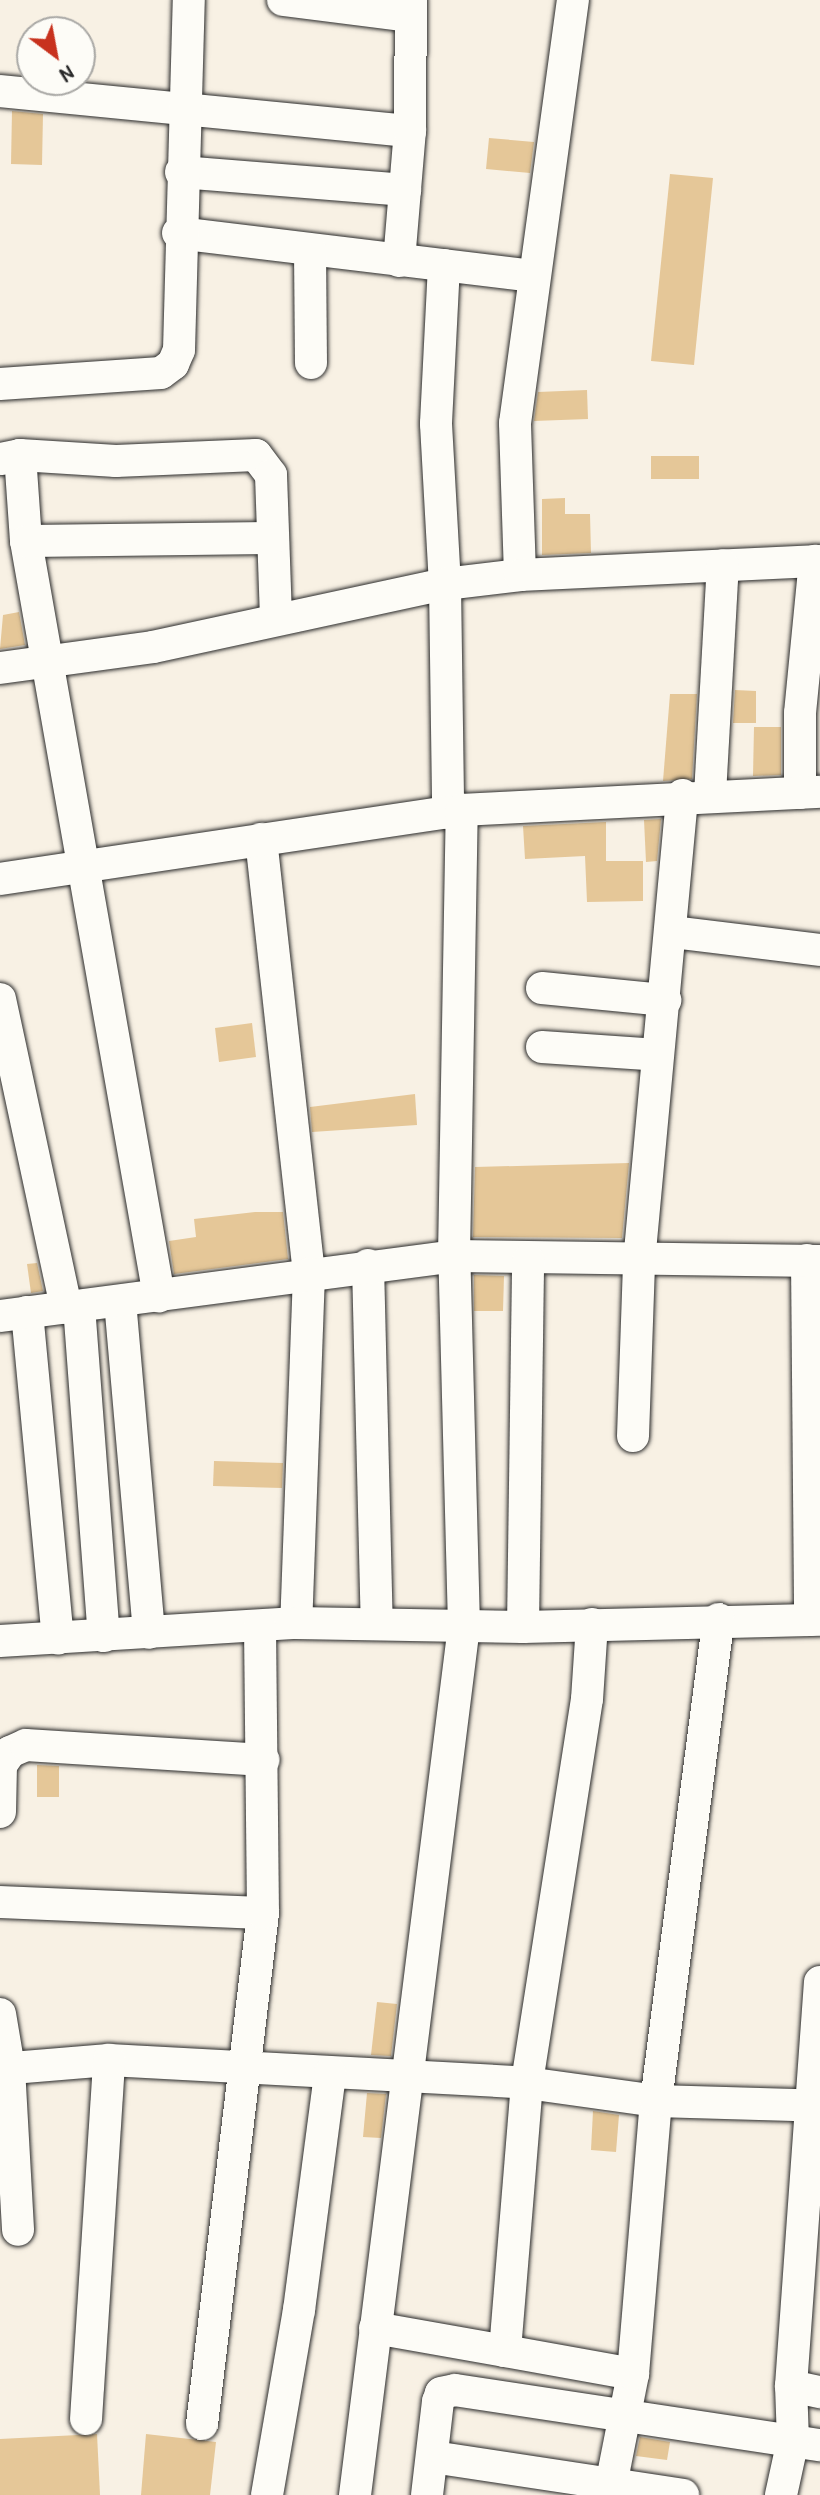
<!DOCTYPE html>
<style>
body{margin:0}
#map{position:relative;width:820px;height:2495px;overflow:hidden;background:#f8f1e4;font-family:"Patrick Hand",sans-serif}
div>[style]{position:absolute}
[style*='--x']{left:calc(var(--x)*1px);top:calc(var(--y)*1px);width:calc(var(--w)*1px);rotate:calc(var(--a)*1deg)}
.building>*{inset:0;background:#e5c798}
.roads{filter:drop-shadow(0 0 2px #2b2b2b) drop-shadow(0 0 2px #2b2b2b)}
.minor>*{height:32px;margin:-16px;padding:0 16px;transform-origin:16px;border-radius:16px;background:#fdfcf7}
span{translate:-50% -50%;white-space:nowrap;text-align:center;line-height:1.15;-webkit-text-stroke:6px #fdfcf7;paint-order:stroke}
.north{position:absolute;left:16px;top:16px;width:80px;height:80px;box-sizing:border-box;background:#fdfcf7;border:2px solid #a9a8a5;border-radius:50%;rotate:148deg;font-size:22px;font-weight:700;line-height:32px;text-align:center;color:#2b2b2b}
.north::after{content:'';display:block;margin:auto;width:28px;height:36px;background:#c8321e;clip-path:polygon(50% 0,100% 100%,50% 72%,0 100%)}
</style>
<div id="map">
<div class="building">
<i style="clip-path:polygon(12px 111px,43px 114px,42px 165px,11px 164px)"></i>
<i style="clip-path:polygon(489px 138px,534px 142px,530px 173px,486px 169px)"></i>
<i style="clip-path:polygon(670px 174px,713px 178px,694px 365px,651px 361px)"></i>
<i style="clip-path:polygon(587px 390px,588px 419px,534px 421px,538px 392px)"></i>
<i style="clip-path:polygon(651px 456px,699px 456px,699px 479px,651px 479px)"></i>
<i style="clip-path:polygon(565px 498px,565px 514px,590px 514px,591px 553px,542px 555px,542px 499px)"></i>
<i style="clip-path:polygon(19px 612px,25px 645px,0 649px,3px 615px)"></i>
<i style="clip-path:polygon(735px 690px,756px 691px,756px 723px,733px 723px)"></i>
<i style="clip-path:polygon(670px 694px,697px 694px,692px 779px,663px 781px)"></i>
<i style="clip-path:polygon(754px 727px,781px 727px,781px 775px,753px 776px)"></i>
<i style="clip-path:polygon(661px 819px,657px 861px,646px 862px,644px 820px)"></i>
<i style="clip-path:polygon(606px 822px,606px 861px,643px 861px,643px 901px,587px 902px,585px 856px,525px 859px,523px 826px)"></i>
<i style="clip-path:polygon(252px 1023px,256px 1057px,219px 1062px,215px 1028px)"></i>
<i style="clip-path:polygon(415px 1094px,417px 1125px,312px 1132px,310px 1107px)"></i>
<i style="clip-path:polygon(629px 1163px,622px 1238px,473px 1237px,475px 1167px)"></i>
<i style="clip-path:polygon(255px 1212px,283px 1212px,288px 1259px,174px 1274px,169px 1241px,196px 1237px,194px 1219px)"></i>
<i style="clip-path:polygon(37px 1263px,43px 1291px,31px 1293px,27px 1264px)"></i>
<i style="clip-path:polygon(474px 1275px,504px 1276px,503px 1311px,474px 1311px)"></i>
<i style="clip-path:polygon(214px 1461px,283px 1463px,282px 1488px,213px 1486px)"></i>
<i style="clip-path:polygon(37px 1765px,59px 1766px,59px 1797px,37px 1797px)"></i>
<i style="clip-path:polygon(377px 2002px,397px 2004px,391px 2056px,371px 2055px)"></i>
<i style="clip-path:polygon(367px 2093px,386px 2094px,381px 2138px,363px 2137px)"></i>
<i style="clip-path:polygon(593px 2111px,619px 2115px,616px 2152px,591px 2150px)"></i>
<i style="clip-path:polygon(97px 2434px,100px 2495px,0 2495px,0 2439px)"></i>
<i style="clip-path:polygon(146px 2434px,216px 2442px,210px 2495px,141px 2495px)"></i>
<i style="clip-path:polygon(640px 2437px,670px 2442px,667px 2460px,636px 2456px)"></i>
</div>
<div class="roads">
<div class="minor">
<i style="--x:283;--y:0;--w:127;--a:7.2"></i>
<i style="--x:0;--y:91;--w:412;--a:5.6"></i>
<i style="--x:181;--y:172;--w:225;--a:4.6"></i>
<i style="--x:178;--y:233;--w:357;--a:6.9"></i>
<i style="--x:310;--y:250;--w:113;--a:89.5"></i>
<i style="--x:399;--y:261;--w:130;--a:-85.2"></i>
<i style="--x:410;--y:131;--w:131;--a:-89.6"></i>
<i style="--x:444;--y:265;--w:159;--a:92.9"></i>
<i style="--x:436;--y:424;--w:160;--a:86.8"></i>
<i style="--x:445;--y:584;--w:229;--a:89.2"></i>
<i style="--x:0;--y:384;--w:161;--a:-3.9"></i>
<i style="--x:161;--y:373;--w:15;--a:-37"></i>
<i style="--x:173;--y:364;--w:15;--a:-67"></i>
<i style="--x:179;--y:350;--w:350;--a:-88.4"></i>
<i style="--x:20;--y:455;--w:86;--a:86"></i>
<i style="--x:26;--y:541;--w:767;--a:80.01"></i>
<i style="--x:1;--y:459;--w:19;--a:-12"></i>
<i style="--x:20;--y:455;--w:96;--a:3.6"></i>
<i style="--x:116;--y:461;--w:140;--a:-2.5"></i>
<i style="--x:256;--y:455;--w:25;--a:53"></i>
<i style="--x:271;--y:475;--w:143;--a:88"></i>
<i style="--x:26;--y:541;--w:246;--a:-0.7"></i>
<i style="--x:520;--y:575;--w:152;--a:-91.9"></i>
<i style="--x:515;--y:423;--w:427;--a:-82.2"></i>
<i style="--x:0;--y:668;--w:154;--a:-7.8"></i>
<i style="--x:153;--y:647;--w:299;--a:-12.2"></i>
<i style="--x:445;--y:584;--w:76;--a:-6.8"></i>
<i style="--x:520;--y:575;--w:300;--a:-2.7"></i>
<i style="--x:800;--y:793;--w:80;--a:-90"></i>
<i style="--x:800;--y:713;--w:153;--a:-84.4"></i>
<i style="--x:710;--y:795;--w:230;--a:-86.8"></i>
<i style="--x:261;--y:839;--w:438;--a:83.7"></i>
<i style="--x:309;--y:1274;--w:349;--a:92.1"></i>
<i style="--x:0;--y:879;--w:467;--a:-8.5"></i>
<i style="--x:462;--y:810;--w:358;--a:-2.9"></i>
<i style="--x:673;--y:932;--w:148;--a:7"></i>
<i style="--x:542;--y:988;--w:124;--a:5.6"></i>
<i style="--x:0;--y:999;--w:316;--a:77.9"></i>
<i style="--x:542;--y:1047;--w:116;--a:3.9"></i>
<i style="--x:807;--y:1260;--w:360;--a:89.5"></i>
<i style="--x:368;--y:1265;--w:359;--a:88.6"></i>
<i style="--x:120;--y:1301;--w:333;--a:85"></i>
<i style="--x:79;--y:1306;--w:331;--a:85.7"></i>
<i style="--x:27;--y:1312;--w:328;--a:84.6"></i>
<i style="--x:0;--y:1316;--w:458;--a:-7.5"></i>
<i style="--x:454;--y:1256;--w:366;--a:0.8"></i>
<i style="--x:633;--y:1436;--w:174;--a:-88"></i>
<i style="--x:639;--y:1262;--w:469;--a:-84.7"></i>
<i style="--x:592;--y:1624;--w:75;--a:93.8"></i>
<i style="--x:587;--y:1699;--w:389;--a:98.9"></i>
<i style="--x:527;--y:2083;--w:269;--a:94.7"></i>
<i style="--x:505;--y:2351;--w:130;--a:10.2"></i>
<i style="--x:633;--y:2374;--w:123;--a:101.2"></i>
<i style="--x:523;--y:1627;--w:367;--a:-89.2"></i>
<i style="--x:0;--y:1641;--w:297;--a:-3.5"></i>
<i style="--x:296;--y:1623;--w:227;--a:1"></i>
<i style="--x:523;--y:1627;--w:297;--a:-1.4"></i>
<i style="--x:0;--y:1812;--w:47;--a:-88.8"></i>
<i style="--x:1;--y:1765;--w:16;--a:-55"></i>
<i style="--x:10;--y:1752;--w:17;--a:-24"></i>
<i style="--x:26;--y:1745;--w:238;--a:3.6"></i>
<i style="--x:0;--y:1902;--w:263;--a:2.4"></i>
<i style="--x:0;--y:2014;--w:55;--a:80.5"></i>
<i style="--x:9;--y:2068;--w:162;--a:86.8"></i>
<i style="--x:0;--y:2069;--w:109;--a:-4.7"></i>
<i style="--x:109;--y:2060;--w:419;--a:3.1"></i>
<i style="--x:527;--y:2083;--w:130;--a:7.9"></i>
<i style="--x:656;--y:2101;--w:164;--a:1.7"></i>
<i style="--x:375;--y:2328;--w:132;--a:10"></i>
<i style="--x:633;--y:2374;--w:274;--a:-85.2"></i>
<i style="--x:656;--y:2101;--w:486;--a:-82.6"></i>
<i style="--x:791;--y:2386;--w:30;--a:12"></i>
<i style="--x:86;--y:2419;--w:360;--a:-86.3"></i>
<i style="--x:202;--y:2424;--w:515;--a:-83.19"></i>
<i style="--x:263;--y:1913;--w:287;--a:-90.6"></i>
<i style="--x:433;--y:2457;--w:253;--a:8.6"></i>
<i style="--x:267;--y:2495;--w:188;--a:-80.2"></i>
<i style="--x:299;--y:2310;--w:239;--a:-82.5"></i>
<i style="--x:355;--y:2495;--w:876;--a:-82.85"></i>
<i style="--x:464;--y:1626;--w:370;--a:-91.5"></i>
<i style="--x:454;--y:1256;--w:446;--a:-89"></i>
<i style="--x:427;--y:2495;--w:94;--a:-83.3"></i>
<i style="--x:438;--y:2402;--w:9;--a:-72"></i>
<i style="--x:441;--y:2393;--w:14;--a:-12"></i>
<i style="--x:455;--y:2390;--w:369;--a:8.6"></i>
<i style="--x:781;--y:2495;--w:56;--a:-77.7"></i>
<i style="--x:793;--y:2440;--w:54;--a:-92.1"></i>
<i style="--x:791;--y:2386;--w:405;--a:-85.9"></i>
</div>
</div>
<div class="north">N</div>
</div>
